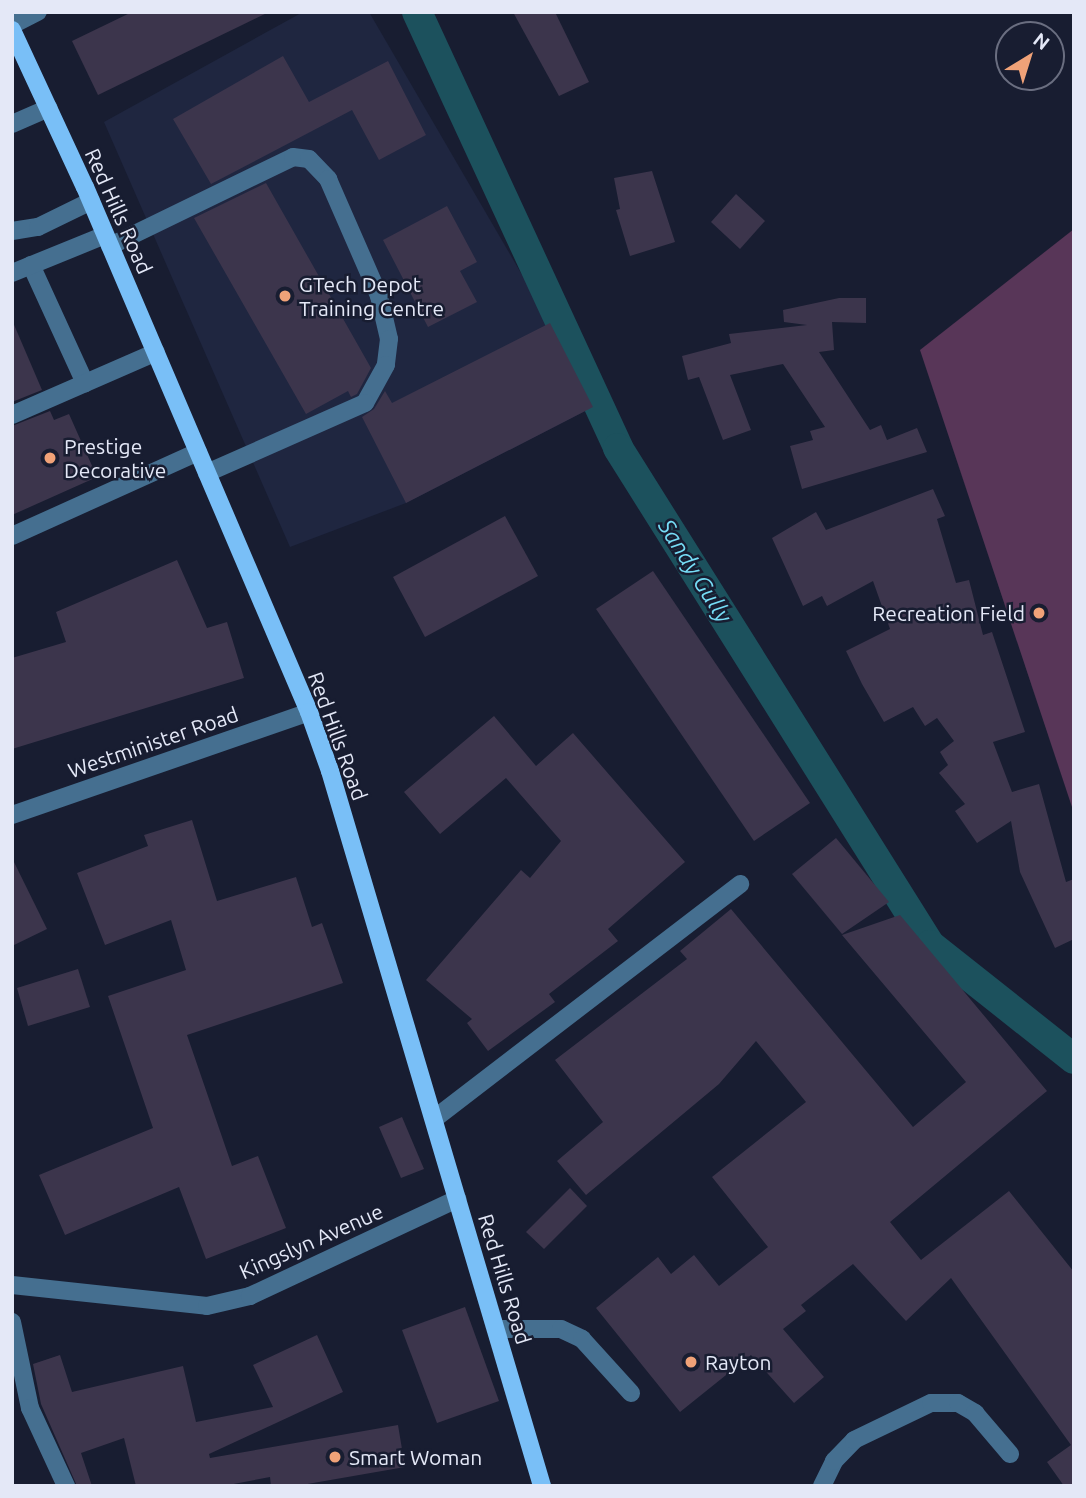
<!DOCTYPE html>
<style>
body{margin:0}
#map{position:relative;width:1086px;height:1498px;overflow:hidden;background:#181d31;font-family:Ubuntu,sans-serif}
div>[style]{position:absolute}
[style*='--x']{left:calc(var(--x)*1px);top:calc(var(--y)*1px);width:calc(var(--w)*1px);rotate:calc(var(--a)*1deg)}
.built>*{inset:0;background:#1f2640}
.green>*{inset:0;background:#583658}
.canal>*{height:30px;margin:-15px;padding:0 15px;transform-origin:15px;border-radius:15px;background:#1c515d}
.building>*{inset:0;background:#3c354c}
.minor>*{height:18px;margin:-9px;padding:0 9px;transform-origin:9px;border-radius:9px;background:#456f90}
.major>*{height:18px;margin:-9px;padding:0 9px;transform-origin:9px;border-radius:9px;background:#79bff7}
.dots>*{width:19px;height:19px;translate:-50% -50%;box-sizing:border-box;border:4px solid #181d31;border-radius:50%}
span{translate:-50% -50%;white-space:nowrap;text-align:center;line-height:1.15;-webkit-text-stroke:5px #181d31;paint-order:stroke}
.street-label{font-size:21px;color:#e4e8f7}
.poi-label{font-size:21px;color:#e4e8f7}
.left{translate:0 -50%;text-align:left}
.right{translate:-100% -50%;text-align:right}
.water-label{font-size:23px;color:#76ddf6;font-style:italic}
.frame{position:absolute;inset:0;border:14px solid #e4e8f7;pointer-events:none}
.north{position:absolute;left:995px;top:21px;width:70px;height:70px;box-sizing:border-box;background:#181d31;border:2px solid #6a6e80;border-radius:50%;rotate:38deg;font-size:19px;font-weight:700;line-height:28px;text-align:center;color:#e4e8f7}
.north::after{content:'';display:block;margin:auto;width:24px;height:32px;background:#f0a278;clip-path:polygon(50% 0,100% 100%,50% 72%,0 100%)}
</style>
<div id="map">
<div class="built">
<i style="clip-path:polygon(303px 12px,369px 12px,550px 323px,593px 407px,406px 503px,290px 547px,104px 122px)"></i>
</div>
<div class="green">
<i style="clip-path:polygon(1074px 229px,1074px 813px,920px 350px)"></i>
</div>
<div class="canal">
<i style="--x:417;--y:12;--w:480;--a:65.2"></i>
<i style="--x:618;--y:448;--w:587;--a:57.88"></i>
<i style="--x:930;--y:945;--w:184;--a:38.4"></i>
</div>
<div class="building">
<i style="clip-path:polygon(132px 12px,269px 12px,98px 95px,72px 41px)"></i>
<i style="clip-path:polygon(513px 12px,555px 12px,589px 82px,559px 96px)"></i>
<i style="clip-path:polygon(283px 56px,309px 102px,388px 61px,426px 135px,379px 160px,352px 110px,211px 184px,173px 119px)"></i>
<i style="clip-path:polygon(652px 171px,675px 242px,630px 256px,616px 210px,620px 209px,614px 178px)"></i>
<i style="clip-path:polygon(266px 183px,371px 368px,357px 394px,351px 397px,348px 391px,306px 414px,194px 218px)"></i>
<i style="clip-path:polygon(736px 194px,765px 221px,740px 249px,711px 222px)"></i>
<i style="clip-path:polygon(447px 206px,477px 262px,460px 271px,477px 302px,428px 327px,383px 240px)"></i>
<i style="clip-path:polygon(839px 298px,866px 298px,866px 323px,832px 322px,834px 350px,819px 352px,870px 430px,881px 425px,887px 440px,917px 428px,927px 452px,802px 489px,790px 446px,813px 440px,810px 431px,825px 427px,783px 364px,730px 375px,751px 430px,723px 440px,699px 377px,688px 380px,682px 356px,731px 343px,729px 334px,807px 325px,784px 322px,783px 310px)"></i>
<i style="clip-path:polygon(12px 320px,42px 390px,12px 402px)"></i>
<i style="clip-path:polygon(550px 323px,593px 407px,406px 503px,362px 417px,374px 409px,385px 391px,392px 403px)"></i>
<i style="clip-path:polygon(50px 411px,54px 420px,69px 414px,97px 477px,12px 515px,12px 426px)"></i>
<i style="clip-path:polygon(933px 489px,945px 516px,937px 519px,956px 583px,969px 580px,983px 635px,992px 632px,1025px 732px,993px 742px,1012px 792px,1039px 784px,1066px 882px,1074px 879px,1074px 939px,1055px 948px,1020px 872px,1011px 821px,977px 843px,955px 811px,965px 804px,939px 773px,948px 765px,940px 752px,954px 741px,937px 718px,925px 726px,913px 707px,884px 722px,862px 684px,846px 651px,890px 629px,873px 581px,827px 606px,822px 596px,803px 606px,772px 538px,816px 512px,826px 530px)"></i>
<i style="clip-path:polygon(505px 516px,538px 576px,425px 637px,393px 577px)"></i>
<i style="clip-path:polygon(177px 560px,207px 628px,227px 622px,244px 678px,12px 749px,12px 658px,66px 642px,56px 612px)"></i>
<i style="clip-path:polygon(653px 571px,810px 803px,754px 841px,596px 609px)"></i>
<i style="clip-path:polygon(494px 716px,536px 766px,573px 733px,685px 862px,608px 929px,618px 941px,549px 994px,555px 1002px,488px 1051px,467px 1023px,472px 1019px,426px 980px,521px 870px,530px 878px,561px 841px,506px 778px,440px 834px,404px 792px)"></i>
<i style="clip-path:polygon(192px 820px,217px 901px,296px 877px,312px 927px,322px 923px,343px 983px,187px 1035px,232px 1166px,258px 1156px,286px 1228px,206px 1259px,179px 1187px,65px 1235px,39px 1175px,153px 1128px,108px 996px,186px 970px,171px 920px,105px 945px,77px 873px,148px 846px,144px 835px)"></i>
<i style="clip-path:polygon(836px 838px,889px 902px,842px 934px,792px 874px)"></i>
<i style="clip-path:polygon(12px 858px,47px 929px,12px 946px)"></i>
<i style="clip-path:polygon(731px 909px,913px 1127px,966px 1082px,842px 935px,900px 915px,1047px 1091px,890px 1222px,921px 1260px,1009px 1191px,1074px 1272px,1074px 1486px,1064px 1486px,1047px 1462px,1071px 1445px,951px 1278px,906px 1321px,853px 1264px,801px 1305px,806px 1311px,783px 1329px,824px 1377px,794px 1403px,751px 1355px,680px 1412px,596px 1308px,658px 1257px,671px 1274px,694px 1255px,719px 1286px,768px 1247px,712px 1177px,806px 1102px,756px 1041px,719px 1084px,586px 1195px,557px 1161px,603px 1122px,555px 1060px,687px 959px,680px 951px)"></i>
<i style="clip-path:polygon(78px 969px,90px 1007px,28px 1026px,17px 988px)"></i>
<i style="clip-path:polygon(402px 1117px,424px 1169px,401px 1178px,379px 1127px)"></i>
<i style="clip-path:polygon(570px 1188px,587px 1206px,544px 1249px,526px 1232px)"></i>
<i style="clip-path:polygon(465px 1307px,499px 1401px,437px 1423px,402px 1330px)"></i>
<i style="clip-path:polygon(317px 1335px,343px 1392px,209px 1454px,210px 1458px,398px 1425px,405px 1467px,296px 1486px,271px 1486px,270px 1477px,223px 1486px,136px 1486px,124px 1438px,81px 1453px,92px 1486px,77px 1486px,41px 1404px,33px 1364px,60px 1355px,72px 1392px,183px 1366px,196px 1422px,273px 1407px,253px 1365px)"></i>
</div>
<div class="minor">
<i style="--x:12;--y:25;--w:29;--a:-27"></i>
<i style="--x:12;--y:124;--w:40;--a:-23.4"></i>
<i style="--x:12;--y:231;--w:26;--a:-9"></i>
<i style="--x:38;--y:227;--w:59;--a:-26.1"></i>
<i style="--x:110;--y:246;--w:203;--a:-25.9"></i>
<i style="--x:293;--y:157;--w:16;--a:7"></i>
<i style="--x:309;--y:159;--w:28;--a:46"></i>
<i style="--x:328;--y:179;--w:128;--a:66.4"></i>
<i style="--x:379;--y:296;--w:44;--a:76.9"></i>
<i style="--x:389;--y:339;--w:26;--a:97"></i>
<i style="--x:386;--y:365;--w:43;--a:118.9"></i>
<i style="--x:365;--y:403;--w:173;--a:156.1"></i>
<i style="--x:31;--y:265;--w:130;--a:65.4"></i>
<i style="--x:12;--y:273;--w:100;--a:-22.2"></i>
<i style="--x:12;--y:415;--w:157;--a:-23.6"></i>
<i style="--x:12;--y:536;--w:204;--a:-24.3"></i>
<i style="--x:12;--y:815;--w:314;--a:-19.1"></i>
<i style="--x:434;--y:1119;--w:386;--a:-37.5"></i>
<i style="--x:12;--y:1285;--w:196;--a:6.1"></i>
<i style="--x:207;--y:1306;--w:44;--a:-13.1"></i>
<i style="--x:250;--y:1296;--w:229;--a:-25.1"></i>
<i style="--x:12;--y:1322;--w:88;--a:78.2"></i>
<i style="--x:30;--y:1408;--w:86;--a:65.2"></i>
<i style="--x:496;--y:1329;--w:65;--a:0"></i>
<i style="--x:561;--y:1329;--w:23;--a:25"></i>
<i style="--x:582;--y:1339;--w:73;--a:47.8"></i>
<i style="--x:822;--y:1486;--w:28;--a:-64"></i>
<i style="--x:834;--y:1461;--w:29;--a:-46"></i>
<i style="--x:854;--y:1440;--w:85;--a:-25.7"></i>
<i style="--x:931;--y:1403;--w:27;--a:0"></i>
<i style="--x:958;--y:1403;--w:20;--a:30"></i>
<i style="--x:975;--y:1413;--w:54;--a:49.5"></i>
</div>
<div class="major">
<i style="--x:12;--y:30;--w:173;--a:65.1"></i>
<i style="--x:85;--y:187;--w:571;--a:66.89"></i>
<i style="--x:309;--y:712;--w:63;--a:70.4"></i>
<i style="--x:330;--y:771;--w:746;--a:73.48"></i>
</div>
<div class="dots">
<i style="left:285px;top:296px;background:#f0a278"></i>
<i style="left:50px;top:458px;background:#f0a278"></i>
<i style="left:1039px;top:613px;background:#f0a278"></i>
<i style="left:691px;top:1362px;background:#f0a278"></i>
<i style="left:335px;top:1457px;background:#f0a278"></i>
</div>
<div class="street-label">
<span style="left:119px;top:211px;rotate:66deg">Red Hills Road</span>
<span style="left:338px;top:736px;rotate:70deg">Red Hills Road</span>
<span style="left:153px;top:742px;rotate:-19deg">Westminister Road</span>
<span style="left:311px;top:1241px;rotate:-24deg">Kingslyn Avenue</span>
<span style="left:505px;top:1279px;rotate:73deg">Red Hills Road</span>
</div>
<div class="poi-label">
<span class="left" style="left:299px;top:296px">GTech Depot<br>Training Centre</span>
<span class="left" style="left:64px;top:458px">Prestige<br>Decorative</span>
<span class="right" style="left:1025px;top:613px">Recreation Field</span>
<span class="left" style="left:705px;top:1362px">Rayton</span>
<span class="left" style="left:349px;top:1457px">Smart Woman</span>
</div>
<div class="water-label">
<span style="left:695px;top:571px;rotate:58deg">Sandy Gully</span>
</div>
<div class="frame"></div>
<div class="north">N</div>
</div>
